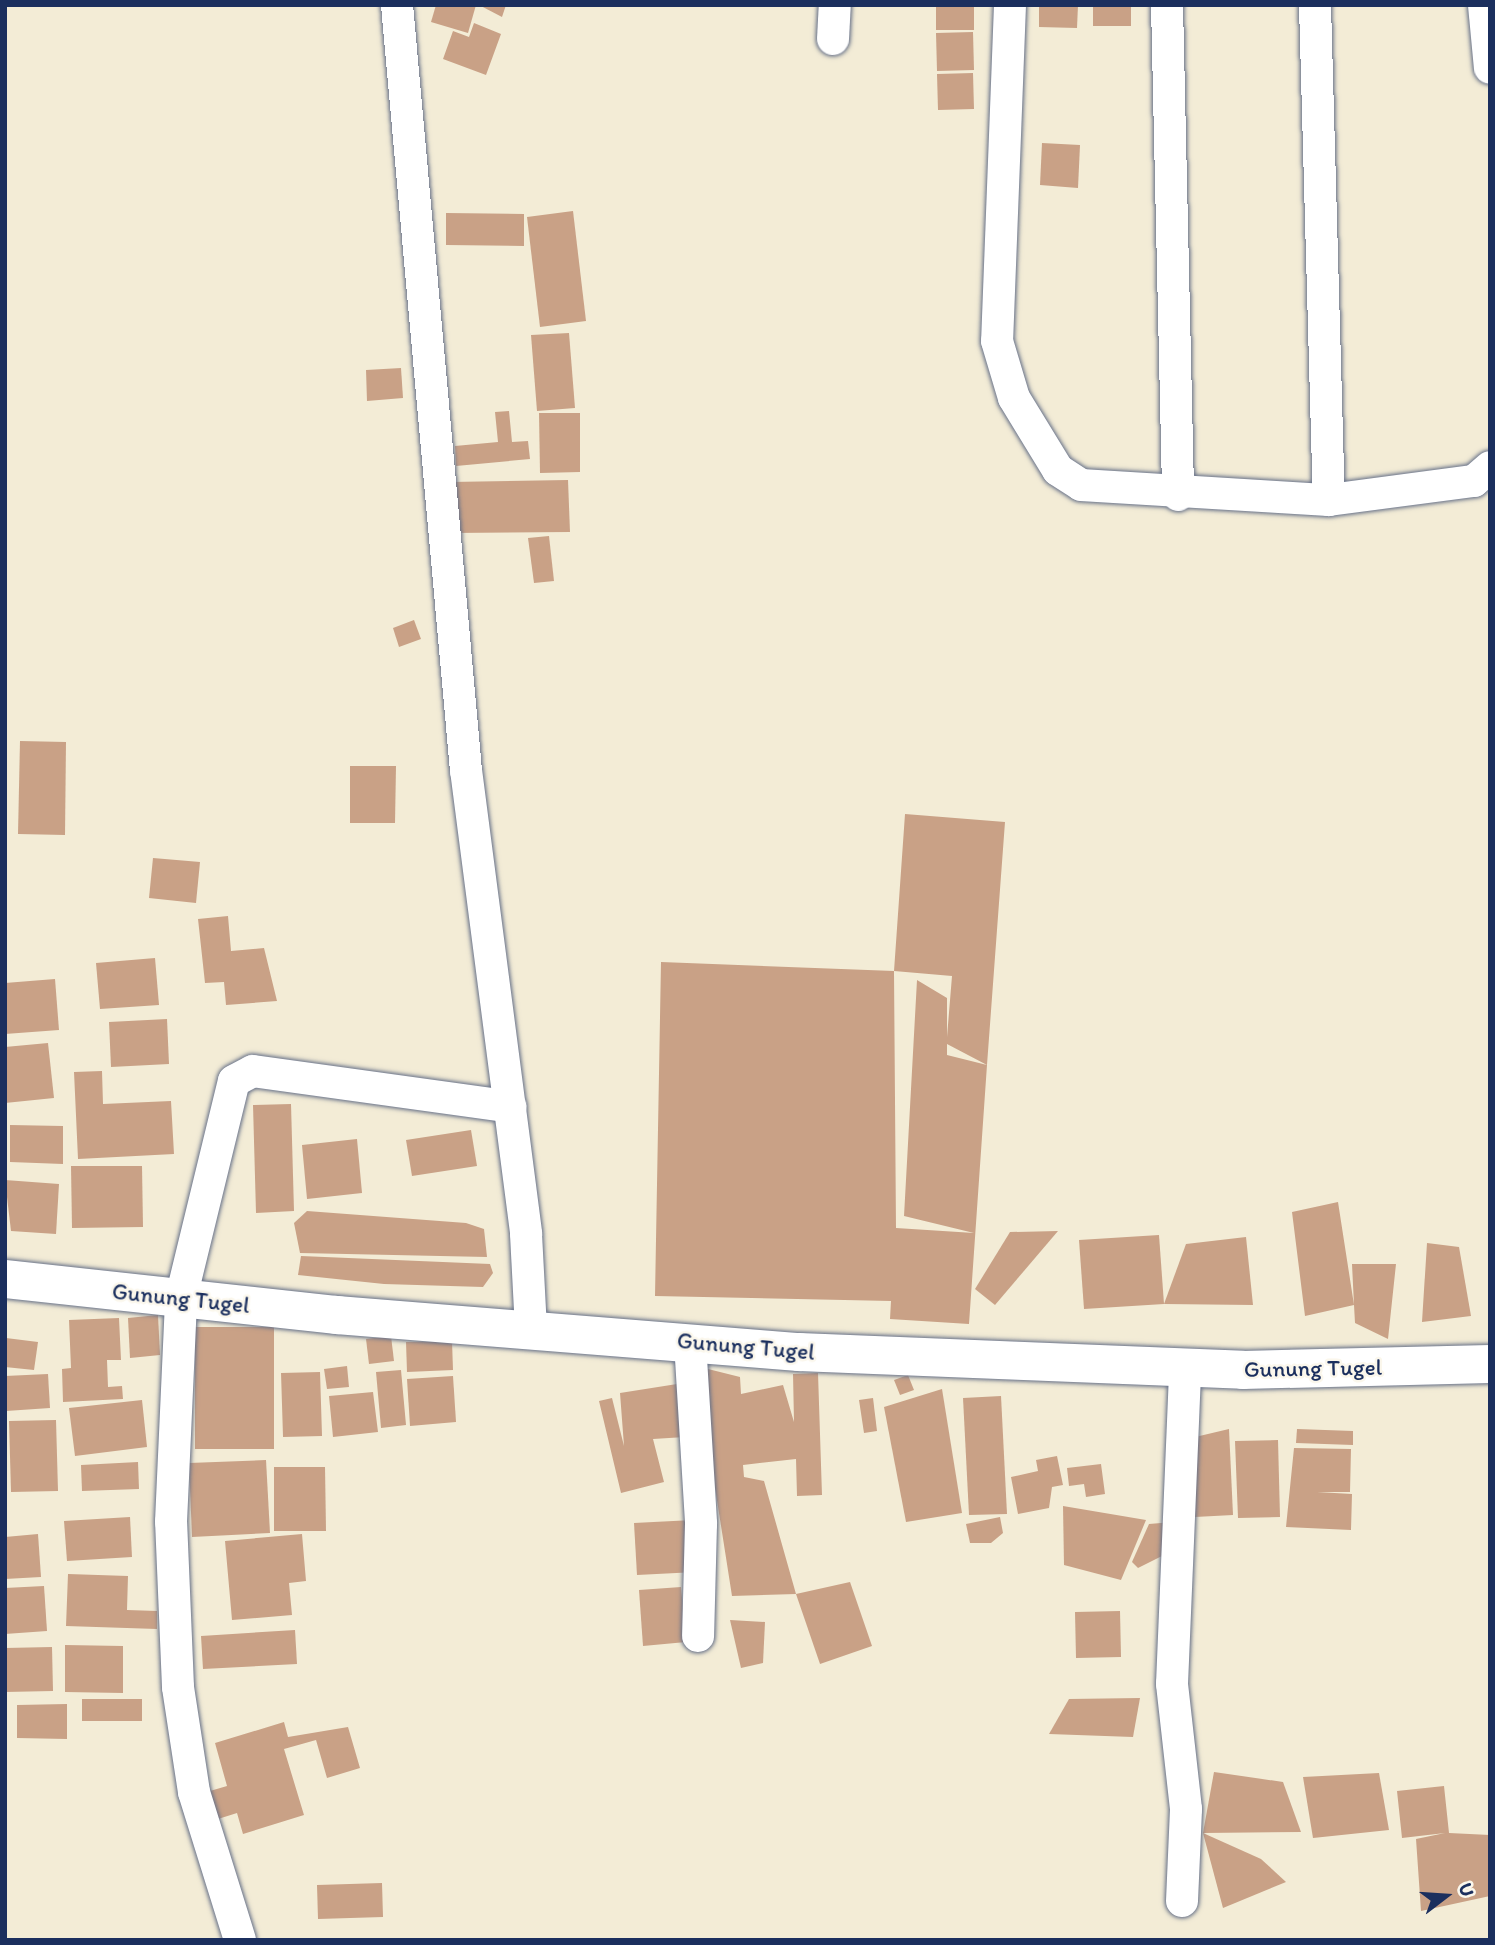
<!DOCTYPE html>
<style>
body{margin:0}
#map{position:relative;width:1495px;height:1945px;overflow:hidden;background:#f3ecd6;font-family:Itim,sans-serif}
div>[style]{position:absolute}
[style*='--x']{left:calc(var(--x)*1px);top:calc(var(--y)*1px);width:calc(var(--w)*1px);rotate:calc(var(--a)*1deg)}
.building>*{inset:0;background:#c9a186}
.roads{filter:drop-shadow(0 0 2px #677188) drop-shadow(0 0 2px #677188)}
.minor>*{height:32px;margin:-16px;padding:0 16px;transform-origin:16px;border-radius:16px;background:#fff}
.primary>*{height:38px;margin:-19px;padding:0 19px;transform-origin:19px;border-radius:19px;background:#fff}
span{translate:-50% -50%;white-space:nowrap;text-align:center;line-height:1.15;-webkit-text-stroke:5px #fbf7ec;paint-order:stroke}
.street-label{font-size:23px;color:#1b2f5e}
.frame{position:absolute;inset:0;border:7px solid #1b2f5e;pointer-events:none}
.north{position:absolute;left:1411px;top:1861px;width:70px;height:70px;-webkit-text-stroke:5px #fbf7ec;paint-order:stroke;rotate:73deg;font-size:19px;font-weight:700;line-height:28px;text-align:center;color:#1b2f5e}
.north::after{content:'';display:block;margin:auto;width:24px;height:32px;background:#1b2f5e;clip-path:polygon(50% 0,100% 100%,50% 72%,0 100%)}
</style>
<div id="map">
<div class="building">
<i style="clip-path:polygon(436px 5px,476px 5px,468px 33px,431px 22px)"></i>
<i style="clip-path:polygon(479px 5px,506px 5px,502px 17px)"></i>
<i style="clip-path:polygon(936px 5px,974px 5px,974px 30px,936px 30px)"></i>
<i style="clip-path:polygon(1039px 5px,1078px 5px,1077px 28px,1039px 27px)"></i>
<i style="clip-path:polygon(1093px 5px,1131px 5px,1131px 26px,1093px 26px)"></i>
<i style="clip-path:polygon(474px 23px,501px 34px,486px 75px,443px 59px,453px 31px,469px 37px)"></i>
<i style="clip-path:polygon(973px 32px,974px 70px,937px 71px,936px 33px)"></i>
<i style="clip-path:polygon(973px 73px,974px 109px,938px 110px,937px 74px)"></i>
<i style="clip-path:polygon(1042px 143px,1080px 145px,1078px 188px,1040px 185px)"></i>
<i style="clip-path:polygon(573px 211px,586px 321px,540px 327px,527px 217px)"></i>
<i style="clip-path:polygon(446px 213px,524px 214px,524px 246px,446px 245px)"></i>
<i style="clip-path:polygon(569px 333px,575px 408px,537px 411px,531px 335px)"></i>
<i style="clip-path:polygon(401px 368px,403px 398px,367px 401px,366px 370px)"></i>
<i style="clip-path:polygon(509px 411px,512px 442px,528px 441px,530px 459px,456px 466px,455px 446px,498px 442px,495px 412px)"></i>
<i style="clip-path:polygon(539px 413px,580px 413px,580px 472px,540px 473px)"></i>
<i style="clip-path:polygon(568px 480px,570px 532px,451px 533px,450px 482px)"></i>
<i style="clip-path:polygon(549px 536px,554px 581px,534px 583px,528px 538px)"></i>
<i style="clip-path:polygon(414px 620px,421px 639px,399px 647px,393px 628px)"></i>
<i style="clip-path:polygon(20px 741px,66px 742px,65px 835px,18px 834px)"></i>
<i style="clip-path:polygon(350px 766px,396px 766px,395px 823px,350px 823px)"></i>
<i style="clip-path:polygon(evenodd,905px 814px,1005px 822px,987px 1065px,947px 1044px,947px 1055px,987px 1065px,969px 1324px,890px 1319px,891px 1301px,655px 1296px,661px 962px,894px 971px,905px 814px,894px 971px,952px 976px,947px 1037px,947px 998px,917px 980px,904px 1216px,974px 1233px,896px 1228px,894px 971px)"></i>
<i style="clip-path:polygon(153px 858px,200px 862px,196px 903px,149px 898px)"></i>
<i style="clip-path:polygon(228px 916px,231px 951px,264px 948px,277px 1001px,226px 1005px,224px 982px,205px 983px,198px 919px)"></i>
<i style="clip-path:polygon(155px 958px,159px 1005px,100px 1009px,96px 963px)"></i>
<i style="clip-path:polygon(55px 979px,59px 1030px,5px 1034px,5px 983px)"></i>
<i style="clip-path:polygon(167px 1019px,169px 1064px,111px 1067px,109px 1022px)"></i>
<i style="clip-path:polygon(48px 1043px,54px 1098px,5px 1103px,5px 1047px)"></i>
<i style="clip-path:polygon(102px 1071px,103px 1104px,171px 1101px,174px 1154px,78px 1159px,74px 1072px)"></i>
<i style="clip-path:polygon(291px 1104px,294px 1211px,256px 1213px,253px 1105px)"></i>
<i style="clip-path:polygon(10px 1125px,63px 1126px,63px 1164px,10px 1162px)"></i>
<i style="clip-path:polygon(471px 1130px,477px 1166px,412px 1176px,406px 1140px)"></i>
<i style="clip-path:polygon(357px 1139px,362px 1193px,307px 1199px,302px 1145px)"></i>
<i style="clip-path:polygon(71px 1166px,142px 1166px,143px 1227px,72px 1228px)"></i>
<i style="clip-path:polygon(5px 1180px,59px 1184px,56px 1234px,11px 1231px)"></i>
<i style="clip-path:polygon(1338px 1202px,1354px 1305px,1352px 1264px,1396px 1264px,1388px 1339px,1355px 1323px,1354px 1305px,1305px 1316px,1292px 1212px)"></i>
<i style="clip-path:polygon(307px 1211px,466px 1223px,484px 1229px,487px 1257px,300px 1253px,294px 1223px)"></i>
<i style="clip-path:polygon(1058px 1231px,995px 1305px,975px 1289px,1010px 1232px)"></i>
<i style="clip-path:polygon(1159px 1235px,1164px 1304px,1084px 1309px,1079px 1240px)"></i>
<i style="clip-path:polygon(1246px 1237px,1253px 1305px,1164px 1304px,1186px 1244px)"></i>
<i style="clip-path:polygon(1427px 1243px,1459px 1247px,1471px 1316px,1422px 1322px)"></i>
<i style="clip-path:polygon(301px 1256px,490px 1264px,493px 1273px,483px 1287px,384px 1284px,298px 1275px)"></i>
<i style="clip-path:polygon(158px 1315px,160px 1355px,130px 1358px,128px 1318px)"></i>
<i style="clip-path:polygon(119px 1318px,121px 1360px,107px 1360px,108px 1387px,122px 1386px,123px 1399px,63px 1402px,62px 1369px,71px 1368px,69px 1320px)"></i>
<i style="clip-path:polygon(195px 1327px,274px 1327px,274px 1449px,195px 1449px)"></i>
<i style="clip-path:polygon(391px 1336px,394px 1361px,369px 1364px,366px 1339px)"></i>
<i style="clip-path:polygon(6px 1338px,38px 1342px,34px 1370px,5px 1367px)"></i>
<i style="clip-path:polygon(452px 1341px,453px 1370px,407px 1372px,406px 1342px)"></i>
<i style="clip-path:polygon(347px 1366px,349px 1387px,327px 1389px,324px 1369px)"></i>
<i style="clip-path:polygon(696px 1366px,740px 1377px,741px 1394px,783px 1385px,794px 1422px,793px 1374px,818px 1373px,822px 1495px,797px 1496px,796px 1459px,743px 1465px,744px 1477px,764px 1481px,796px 1594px,732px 1596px)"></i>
<i style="clip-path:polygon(401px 1370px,406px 1425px,381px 1428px,376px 1372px)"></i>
<i style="clip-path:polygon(320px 1372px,322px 1436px,283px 1437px,281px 1373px)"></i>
<i style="clip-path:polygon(48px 1374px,50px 1408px,6px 1411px,5px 1376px)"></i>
<i style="clip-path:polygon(908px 1375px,914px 1390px,900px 1395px,894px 1380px)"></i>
<i style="clip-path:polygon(453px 1376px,456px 1422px,410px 1426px,407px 1379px)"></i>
<i style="clip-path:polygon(677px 1384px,685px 1437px,653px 1439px,664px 1482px,621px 1493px,599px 1401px,612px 1398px,624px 1446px,620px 1393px)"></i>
<i style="clip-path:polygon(942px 1389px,962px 1513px,906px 1522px,884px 1407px)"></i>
<i style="clip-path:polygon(373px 1392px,378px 1432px,333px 1437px,329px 1396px)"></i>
<i style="clip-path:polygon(1001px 1396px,1007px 1514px,969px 1515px,963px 1398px)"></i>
<i style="clip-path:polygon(873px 1398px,877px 1431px,864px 1433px,859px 1400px)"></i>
<i style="clip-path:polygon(142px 1400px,147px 1447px,75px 1456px,69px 1408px)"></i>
<i style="clip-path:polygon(56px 1420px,58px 1491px,11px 1492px,9px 1421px)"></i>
<i style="clip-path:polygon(1229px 1429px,1233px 1515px,1195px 1517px,1191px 1438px)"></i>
<i style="clip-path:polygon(1297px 1429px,1353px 1431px,1353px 1445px,1296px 1443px)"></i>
<i style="clip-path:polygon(1278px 1440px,1280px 1517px,1238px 1518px,1235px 1441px)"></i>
<i style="clip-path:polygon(1294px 1448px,1351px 1449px,1350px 1492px,1317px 1492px,1352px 1494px,1351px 1530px,1286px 1527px)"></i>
<i style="clip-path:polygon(1057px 1456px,1063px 1485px,1052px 1487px,1049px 1508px,1018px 1514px,1011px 1477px,1038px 1471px,1036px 1460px)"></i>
<i style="clip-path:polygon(266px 1460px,270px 1533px,192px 1537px,189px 1463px)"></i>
<i style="clip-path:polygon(138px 1462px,139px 1489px,82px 1491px,81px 1465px)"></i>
<i style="clip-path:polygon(1101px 1464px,1105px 1494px,1086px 1497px,1084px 1484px,1069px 1486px,1067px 1468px)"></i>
<i style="clip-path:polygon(274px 1467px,325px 1467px,326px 1531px,274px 1531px)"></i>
<i style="clip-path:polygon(1063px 1506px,1146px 1520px,1121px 1580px,1064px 1565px)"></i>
<i style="clip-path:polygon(130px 1517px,132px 1557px,67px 1561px,64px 1521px)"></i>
<i style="clip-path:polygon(1000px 1517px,1003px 1533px,991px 1543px,970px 1543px,966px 1524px)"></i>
<i style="clip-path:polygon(693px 1520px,696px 1572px,637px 1575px,634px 1523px)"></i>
<i style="clip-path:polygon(1173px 1522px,1164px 1555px,1138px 1568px,1132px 1562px,1149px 1524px)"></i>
<i style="clip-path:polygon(38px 1534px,41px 1577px,5px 1579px,5px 1537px)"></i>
<i style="clip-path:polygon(302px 1534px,306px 1581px,289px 1583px,292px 1615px,232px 1620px,225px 1541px)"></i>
<i style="clip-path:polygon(68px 1574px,128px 1576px,127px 1610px,157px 1611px,157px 1629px,66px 1626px)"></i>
<i style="clip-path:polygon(850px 1582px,872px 1646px,820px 1664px,796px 1594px)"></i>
<i style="clip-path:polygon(44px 1586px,47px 1631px,5px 1634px,5px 1588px)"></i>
<i style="clip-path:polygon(681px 1587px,686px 1642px,643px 1646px,639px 1590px)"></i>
<i style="clip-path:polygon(1120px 1611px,1121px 1657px,1076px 1658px,1075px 1612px)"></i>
<i style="clip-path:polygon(730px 1620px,765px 1622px,763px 1663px,741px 1668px)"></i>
<i style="clip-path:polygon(295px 1630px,297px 1664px,203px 1669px,201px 1636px)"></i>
<i style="clip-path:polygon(65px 1645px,123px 1646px,123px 1693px,65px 1692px)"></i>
<i style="clip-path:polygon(52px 1647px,53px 1691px,5px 1692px,5px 1648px)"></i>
<i style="clip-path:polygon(1140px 1698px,1133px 1737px,1049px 1734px,1069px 1699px)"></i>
<i style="clip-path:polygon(82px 1699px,142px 1699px,142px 1721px,82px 1721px)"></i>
<i style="clip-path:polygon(67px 1704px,67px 1739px,17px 1738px,17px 1705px)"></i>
<i style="clip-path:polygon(284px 1722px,288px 1737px,348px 1727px,360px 1768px,327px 1778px,316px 1740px,284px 1749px,304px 1815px,243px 1834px,237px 1813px,218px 1819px,210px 1791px,227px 1786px,215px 1743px)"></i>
<i style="clip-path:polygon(1214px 1772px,1283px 1782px,1301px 1832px,1203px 1833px)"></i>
<i style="clip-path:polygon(1379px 1773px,1389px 1830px,1313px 1838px,1303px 1777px)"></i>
<i style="clip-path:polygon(1444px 1786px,1449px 1833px,1490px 1835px,1490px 1896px,1421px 1911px,1416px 1839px,1445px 1833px,1402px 1838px,1397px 1791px)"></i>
<i style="clip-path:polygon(1203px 1833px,1261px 1859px,1286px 1882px,1223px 1908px)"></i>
<i style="clip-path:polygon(382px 1883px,383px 1917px,318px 1919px,317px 1885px)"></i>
</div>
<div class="roads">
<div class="minor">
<i style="--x:397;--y:5;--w:768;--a:84.85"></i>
<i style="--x:466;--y:770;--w:468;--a:82.6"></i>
<i style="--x:526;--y:1234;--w:95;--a:87"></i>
<i style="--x:1010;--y:5;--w:336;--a:92.2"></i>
<i style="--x:997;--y:341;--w:59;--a:73.4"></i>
<i style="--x:1014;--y:398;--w:84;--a:58.6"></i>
<i style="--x:1058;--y:470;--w:27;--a:33"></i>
<i style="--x:1081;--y:485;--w:248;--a:3.5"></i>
<i style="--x:1329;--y:500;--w:146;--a:-7.5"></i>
<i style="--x:1474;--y:481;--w:21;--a:-41"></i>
<i style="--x:1167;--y:5;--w:490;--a:88.7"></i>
<i style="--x:1315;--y:5;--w:495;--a:88.4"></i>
<i style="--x:1484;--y:5;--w:63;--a:84.6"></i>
<i style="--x:833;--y:39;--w:34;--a:-87"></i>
<i style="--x:690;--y:1342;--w:182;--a:86.5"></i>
<i style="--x:701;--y:1524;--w:112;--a:91.5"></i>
<i style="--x:1182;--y:1901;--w:92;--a:-87.5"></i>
<i style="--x:1186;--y:1809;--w:126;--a:-96.4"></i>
<i style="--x:1172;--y:1684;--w:316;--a:-87.6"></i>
<i style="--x:240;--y:1940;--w:155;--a:-107.3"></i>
<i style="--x:194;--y:1792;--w:106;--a:-98.7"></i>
<i style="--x:178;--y:1687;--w:165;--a:-92.4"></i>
<i style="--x:171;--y:1522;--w:224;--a:-87.4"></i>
<i style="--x:181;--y:1298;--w:223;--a:-76.3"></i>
<i style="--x:234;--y:1081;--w:21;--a:-28"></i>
<i style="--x:253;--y:1071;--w:260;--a:7.9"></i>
</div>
<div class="primary">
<i style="--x:5;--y:1279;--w:334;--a:6.2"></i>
<i style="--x:337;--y:1315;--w:463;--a:4.6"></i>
<i style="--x:799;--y:1352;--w:444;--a:2.3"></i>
<i style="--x:1243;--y:1370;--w:247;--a:-1.4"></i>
</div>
</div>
<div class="street-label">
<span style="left:181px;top:1298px;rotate:6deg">Gunung Tugel</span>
<span style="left:746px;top:1346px;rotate:5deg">Gunung Tugel</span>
<span style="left:1313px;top:1368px;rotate:-1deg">Gunung Tugel</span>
</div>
<div class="frame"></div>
<div class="north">U</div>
</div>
